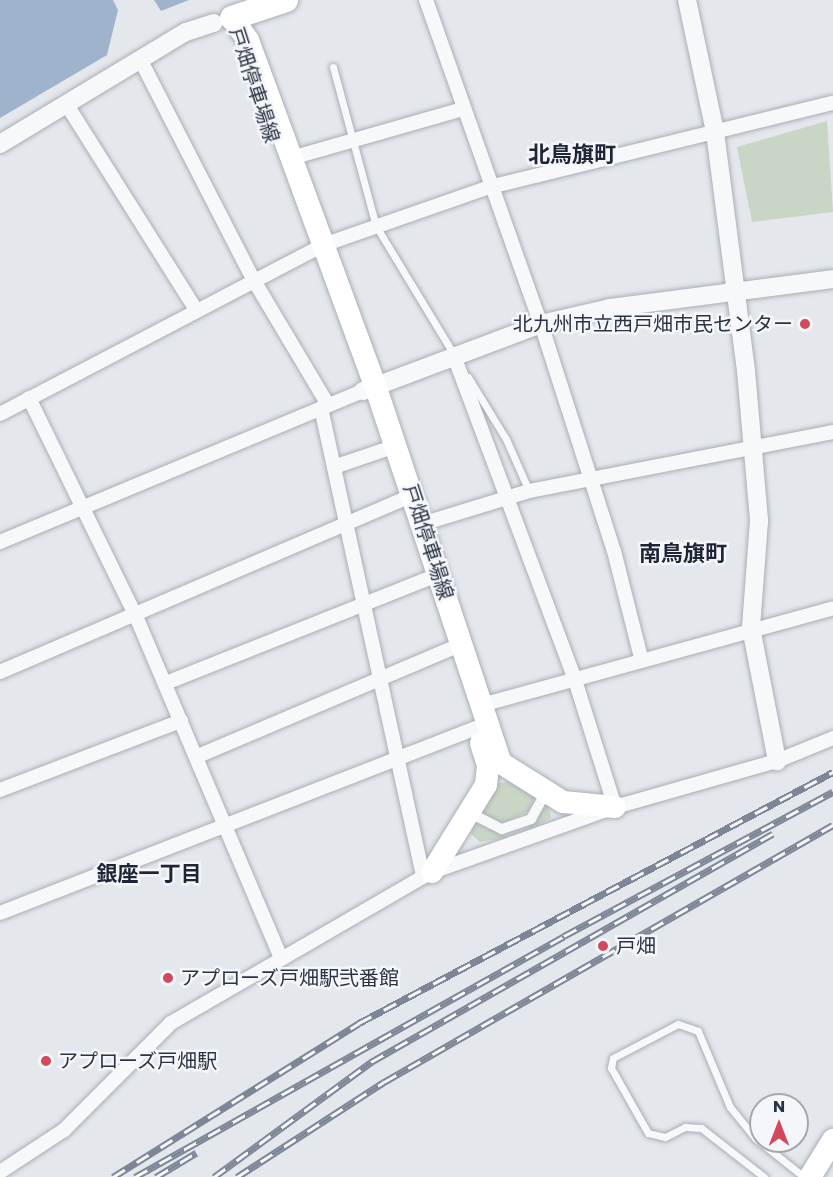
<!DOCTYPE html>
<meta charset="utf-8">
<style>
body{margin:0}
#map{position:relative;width:833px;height:1177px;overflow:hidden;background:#e4e7ec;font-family:Poppins,"Noto Sans JP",sans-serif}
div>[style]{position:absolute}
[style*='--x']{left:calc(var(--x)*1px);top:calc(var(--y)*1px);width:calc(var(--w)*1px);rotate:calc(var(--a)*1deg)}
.green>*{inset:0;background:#c9d6c5}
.water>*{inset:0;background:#9fb4cc}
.roads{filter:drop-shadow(0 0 2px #a9aeb7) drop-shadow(0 0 2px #a9aeb7)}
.service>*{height:7px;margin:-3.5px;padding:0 3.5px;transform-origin:3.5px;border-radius:3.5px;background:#f7f8fa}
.pedestrian>*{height:10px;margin:-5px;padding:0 5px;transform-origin:5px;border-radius:5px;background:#f7f8fa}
.minor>*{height:14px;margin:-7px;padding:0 7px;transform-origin:7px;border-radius:7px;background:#f7f8fa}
.tertiary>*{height:18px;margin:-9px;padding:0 9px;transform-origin:9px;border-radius:9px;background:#f7f8fa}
.primary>*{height:22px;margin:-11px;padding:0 11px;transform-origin:11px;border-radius:11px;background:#fff}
.trunk>*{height:24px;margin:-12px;padding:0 12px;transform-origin:12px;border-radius:12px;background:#fff}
.rail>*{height:7px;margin-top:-3.5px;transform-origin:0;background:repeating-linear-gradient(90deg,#f4f6f9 0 14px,#7d8696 0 28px);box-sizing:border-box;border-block:2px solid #7d8696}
.dots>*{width:16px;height:16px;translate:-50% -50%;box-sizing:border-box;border:3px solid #f4f6f9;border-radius:50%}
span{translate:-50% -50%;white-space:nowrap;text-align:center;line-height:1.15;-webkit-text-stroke:5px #f4f6f9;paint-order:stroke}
.street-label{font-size:20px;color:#2b3445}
.poi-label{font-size:20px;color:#2b3445}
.right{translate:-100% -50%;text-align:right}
.left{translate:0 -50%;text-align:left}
.neighbourhood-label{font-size:21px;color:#1d2536;font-weight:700}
.quarter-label{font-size:22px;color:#1d2536;font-weight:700}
.north{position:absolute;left:749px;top:1093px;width:60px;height:60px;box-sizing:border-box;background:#f4f6f9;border:2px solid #a4a8b1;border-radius:50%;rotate:0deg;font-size:16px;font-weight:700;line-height:24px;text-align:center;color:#2b3445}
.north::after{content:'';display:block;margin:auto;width:21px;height:27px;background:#d1495b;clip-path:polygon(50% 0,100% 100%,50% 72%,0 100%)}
</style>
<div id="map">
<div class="green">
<i style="clip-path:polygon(827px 121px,833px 212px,752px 222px,737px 147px)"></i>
<i style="clip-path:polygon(512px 781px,537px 792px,528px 812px,502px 823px,476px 810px,495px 784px)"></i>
<i style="clip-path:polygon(547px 799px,551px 818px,529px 830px,527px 825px,536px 822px)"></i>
<i style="clip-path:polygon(472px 821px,506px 836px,506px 838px,480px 842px,471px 834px)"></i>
</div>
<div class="water">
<i style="clip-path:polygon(0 0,113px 0,118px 10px,107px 55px,0 118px)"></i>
<i style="clip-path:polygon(154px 0,189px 0,161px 11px)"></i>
</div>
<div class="roads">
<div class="service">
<i style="--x:333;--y:67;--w:165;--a:74.9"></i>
<i style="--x:376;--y:226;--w:151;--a:58.8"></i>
<i style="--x:468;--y:377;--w:73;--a:58.5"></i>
<i style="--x:506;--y:439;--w:57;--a:66.1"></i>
<i style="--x:764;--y:1177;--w:80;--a:-142.1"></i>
<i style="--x:701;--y:1128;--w:16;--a:-176"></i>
<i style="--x:685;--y:1127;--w:22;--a:153"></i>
<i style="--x:665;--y:1137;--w:17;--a:-167"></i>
<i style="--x:648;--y:1133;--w:75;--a:-119.6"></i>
<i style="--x:611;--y:1068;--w:10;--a:-79"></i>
<i style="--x:613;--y:1058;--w:73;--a:-27.6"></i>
<i style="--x:678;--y:1024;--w:21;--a:19"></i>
<i style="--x:698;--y:1031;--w:82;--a:67.2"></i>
<i style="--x:730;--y:1107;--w:40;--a:51"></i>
<i style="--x:755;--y:1138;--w:63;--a:38.5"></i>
</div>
<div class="pedestrian">
<i style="--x:476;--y:816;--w:29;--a:27"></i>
<i style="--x:502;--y:829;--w:31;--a:-19"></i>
<i style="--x:531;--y:819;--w:25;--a:-61"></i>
</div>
<div class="minor">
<i style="--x:426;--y:0;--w:344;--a:70.5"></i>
<i style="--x:541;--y:324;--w:238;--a:72.2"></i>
<i style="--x:614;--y:551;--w:110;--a:75.8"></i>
<i style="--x:140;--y:59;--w:247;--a:62.8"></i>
<i style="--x:253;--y:279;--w:147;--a:59.2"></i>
<i style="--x:67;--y:105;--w:240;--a:57.8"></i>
<i style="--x:291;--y:158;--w:179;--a:-15.9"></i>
<i style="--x:454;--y:356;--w:343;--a:69.5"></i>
<i style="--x:574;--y:677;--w:136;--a:72.5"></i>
<i style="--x:29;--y:398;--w:241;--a:63.9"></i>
<i style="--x:135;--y:614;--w:371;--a:67"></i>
<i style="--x:321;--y:408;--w:480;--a:77.7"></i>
<i style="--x:0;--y:414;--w:365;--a:-27.6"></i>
<i style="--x:323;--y:245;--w:177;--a:-19.2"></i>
<i style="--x:490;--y:187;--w:353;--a:-13.8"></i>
<i style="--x:334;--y:467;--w:53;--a:-18.8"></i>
<i style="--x:422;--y:524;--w:112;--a:-17.1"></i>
<i style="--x:529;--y:491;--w:310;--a:-11"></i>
<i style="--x:0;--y:542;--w:393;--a:-22.6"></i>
<i style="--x:0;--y:672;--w:437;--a:-23.2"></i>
<i style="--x:166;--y:683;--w:281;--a:-21.7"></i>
<i style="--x:482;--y:705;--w:364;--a:-15.4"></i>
<i style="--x:198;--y:756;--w:274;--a:-23"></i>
<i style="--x:0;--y:790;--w:194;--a:-20.9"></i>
<i style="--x:0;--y:913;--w:511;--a:-21.24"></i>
<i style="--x:0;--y:1172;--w:77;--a:-33.3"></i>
<i style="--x:64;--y:1130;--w:151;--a:-45"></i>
<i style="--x:171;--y:1023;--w:302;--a:-30.1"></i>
<i style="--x:432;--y:872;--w:194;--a:-19.6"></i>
<i style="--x:615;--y:807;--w:168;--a:-15.9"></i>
<i style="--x:777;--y:761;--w:61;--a:-22.3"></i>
</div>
<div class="tertiary">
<i style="--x:687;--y:0;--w:135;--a:78"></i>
<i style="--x:715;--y:132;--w:241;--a:82.6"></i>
<i style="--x:746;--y:371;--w:151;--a:85"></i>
<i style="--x:759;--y:521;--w:107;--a:94.3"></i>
<i style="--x:751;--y:628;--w:136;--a:78.9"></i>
<i style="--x:0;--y:144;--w:217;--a:-31.1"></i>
<i style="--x:186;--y:32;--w:29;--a:-18"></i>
<i style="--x:363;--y:391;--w:190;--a:-20.6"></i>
<i style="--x:541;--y:324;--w:71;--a:-13.1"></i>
<i style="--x:610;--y:308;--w:225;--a:-7.4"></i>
</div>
<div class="primary">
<i style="--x:232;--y:18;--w:27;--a:54"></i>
<i style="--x:248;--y:40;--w:368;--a:69.8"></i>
<i style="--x:375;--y:385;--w:398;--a:71.6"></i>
<i style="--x:501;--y:763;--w:73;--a:32.2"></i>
<i style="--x:563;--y:802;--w:52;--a:5.5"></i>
<i style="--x:432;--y:872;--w:102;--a:-58.2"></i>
<i style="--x:486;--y:785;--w:20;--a:-84"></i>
<i style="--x:488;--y:765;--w:23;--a:-108"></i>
<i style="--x:810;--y:1177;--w:44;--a:-58.1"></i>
</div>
<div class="trunk">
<i style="--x:232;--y:18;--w:57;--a:-18.4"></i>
</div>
</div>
<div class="rail">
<i style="--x:113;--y:1177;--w:290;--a:-32"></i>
<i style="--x:359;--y:1023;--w:536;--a:-27.9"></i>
<i style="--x:135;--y:1177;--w:492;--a:-29.3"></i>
<i style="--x:564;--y:936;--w:305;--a:-28.2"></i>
<i style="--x:156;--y:1177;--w:47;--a:-31"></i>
<i style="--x:214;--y:1177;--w:195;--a:-36.2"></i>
<i style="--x:371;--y:1062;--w:462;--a:-29.6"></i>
<i style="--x:237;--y:1177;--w:175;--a:-32.9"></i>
<i style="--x:384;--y:1082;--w:517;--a:-29.79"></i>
</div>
<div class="dots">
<i style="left:805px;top:324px;background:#d1495b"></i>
<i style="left:603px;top:946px;background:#d1495b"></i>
<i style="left:168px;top:978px;background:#d1495b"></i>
<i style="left:46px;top:1061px;background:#d1495b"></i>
</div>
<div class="street-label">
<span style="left:254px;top:85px;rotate:72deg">戸畑停車場線</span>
<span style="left:428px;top:542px;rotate:72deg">戸畑停車場線</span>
</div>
<div class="poi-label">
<span class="right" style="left:793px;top:324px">北九州市立西戸畑市民センター</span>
<span class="left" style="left:616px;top:946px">戸畑</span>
<span class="left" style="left:180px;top:978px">アプローズ戸畑駅弐番館</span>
<span class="left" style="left:58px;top:1061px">アプローズ戸畑駅</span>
</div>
<div class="neighbourhood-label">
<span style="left:149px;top:874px">銀座一丁目</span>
</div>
<div class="quarter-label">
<span style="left:572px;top:155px">北鳥旗町</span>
<span style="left:683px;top:554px">南鳥旗町</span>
</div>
<div class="north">N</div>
</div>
